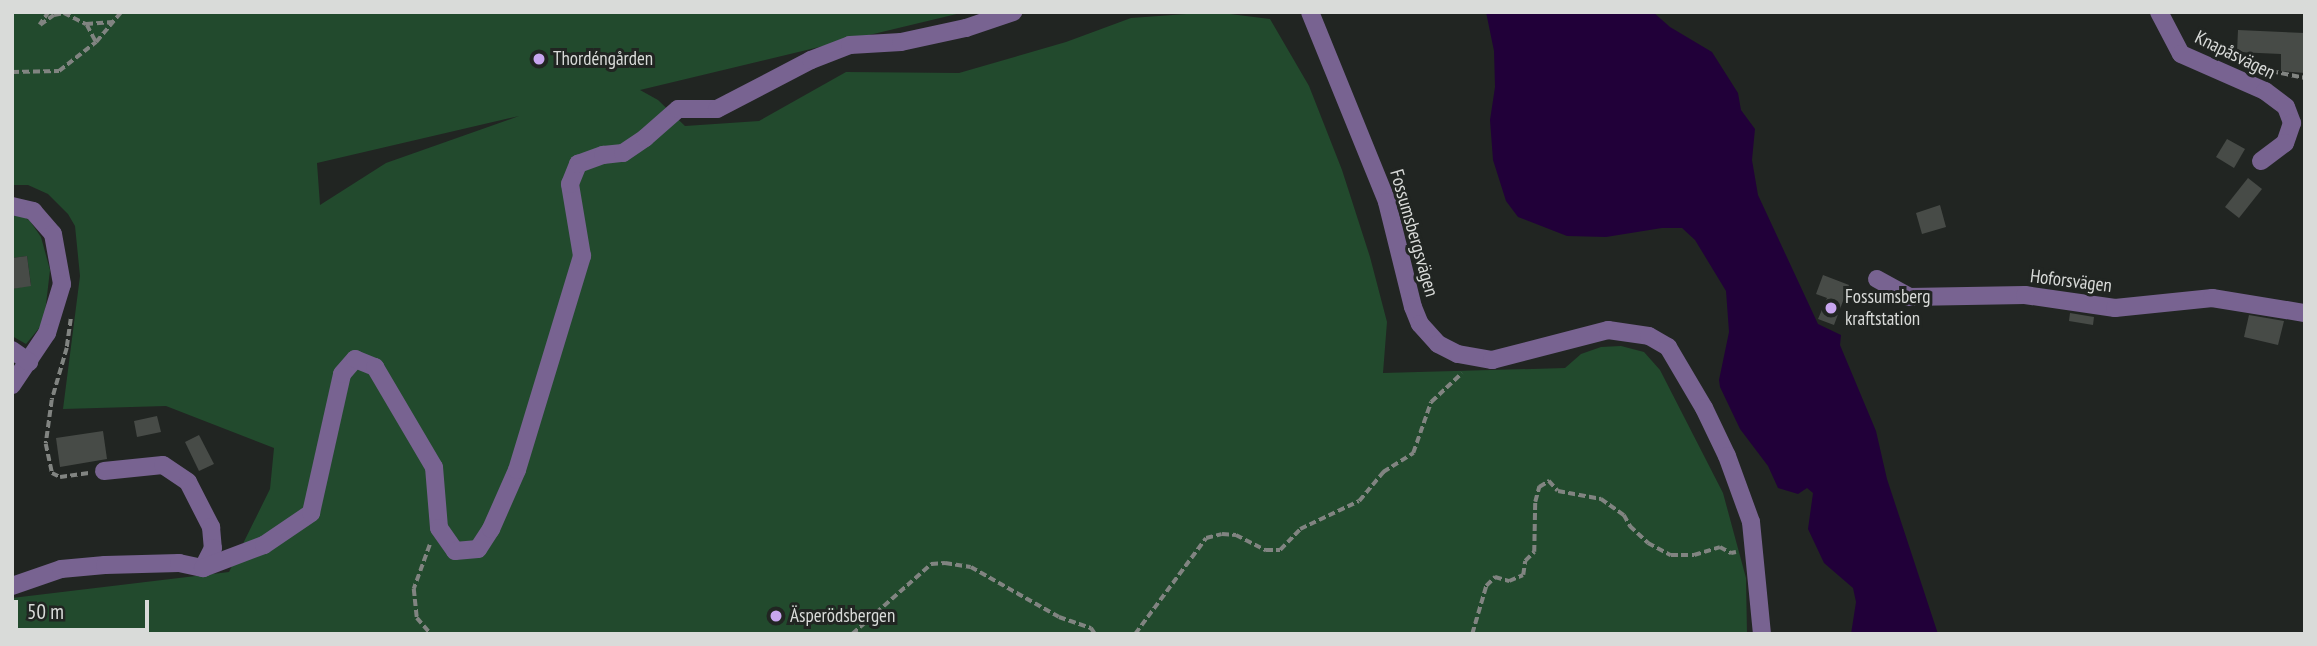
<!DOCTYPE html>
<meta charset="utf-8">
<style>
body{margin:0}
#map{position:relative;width:2317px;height:646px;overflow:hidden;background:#212522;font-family:"PT Sans Narrow",sans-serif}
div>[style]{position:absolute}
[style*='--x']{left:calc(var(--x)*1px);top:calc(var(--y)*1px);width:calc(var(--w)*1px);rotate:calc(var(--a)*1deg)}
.green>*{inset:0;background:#224a2d}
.water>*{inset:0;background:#210039}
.building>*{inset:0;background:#474b47}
.path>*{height:3.5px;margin-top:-1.75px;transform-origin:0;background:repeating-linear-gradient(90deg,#818481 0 7px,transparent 0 10.5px)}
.minor>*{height:18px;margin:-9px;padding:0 9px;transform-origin:9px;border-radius:9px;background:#786391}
.dots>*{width:19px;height:19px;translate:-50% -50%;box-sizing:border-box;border:4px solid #212522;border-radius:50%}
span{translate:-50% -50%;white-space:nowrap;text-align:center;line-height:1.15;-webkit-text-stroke:6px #212522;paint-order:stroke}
.street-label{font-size:19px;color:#d9dbd9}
.poi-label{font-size:19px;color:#d9dbd9}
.left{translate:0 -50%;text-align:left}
.frame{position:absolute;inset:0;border:14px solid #d9dbd9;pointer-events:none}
.scale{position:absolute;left:14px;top:600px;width:135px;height:32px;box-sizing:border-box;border:4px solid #d9dbd9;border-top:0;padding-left:9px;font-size:21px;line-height:24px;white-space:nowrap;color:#d9dbd9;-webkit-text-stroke:5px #212522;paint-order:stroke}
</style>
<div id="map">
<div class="green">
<i style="clip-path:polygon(evenodd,12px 12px,965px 12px,640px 90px,658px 100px,685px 126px,759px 121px,846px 72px,959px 73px,1066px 42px,1131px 18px,1214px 12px,1270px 19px,1309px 86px,1342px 170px,1370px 257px,1387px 322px,1383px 373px,1565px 368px,1581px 354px,1601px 347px,1621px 346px,1644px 352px,1660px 370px,1723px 493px,1746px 578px,1747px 634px,12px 634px,12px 598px,229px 572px,270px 489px,274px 448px,166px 406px,63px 409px,80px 276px,75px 226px,68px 214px,48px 194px,28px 185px,12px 185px,12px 12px,519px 116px,386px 163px,320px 205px,317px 163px,519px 116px)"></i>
<i style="clip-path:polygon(12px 214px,20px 214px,30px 221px,41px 237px,50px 270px,45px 313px,40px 327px,26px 344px,12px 336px,12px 289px,31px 285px,27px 256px,12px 258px)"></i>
</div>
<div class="water">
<i style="clip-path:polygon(1486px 12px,1653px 12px,1670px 27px,1712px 52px,1738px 93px,1741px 110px,1755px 129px,1752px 160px,1758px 195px,1818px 324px,1841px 335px,1840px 345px,1876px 431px,1887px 479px,1938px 634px,1851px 634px,1856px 602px,1853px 588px,1824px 563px,1808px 529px,1813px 493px,1807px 488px,1798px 494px,1778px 488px,1768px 466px,1740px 429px,1720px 387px,1719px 380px,1729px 332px,1726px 291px,1695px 240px,1682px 228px,1662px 228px,1606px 237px,1567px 236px,1518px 217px,1506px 201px,1493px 160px,1490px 120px,1495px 87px,1494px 51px)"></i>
</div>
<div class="building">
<i style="clip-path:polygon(2238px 30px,2305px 33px,2305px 73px,2281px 71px,2281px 54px,2237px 52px)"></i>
<i style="clip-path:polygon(2227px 139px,2245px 149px,2234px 168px,2216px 157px)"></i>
<i style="clip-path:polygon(2248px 178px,2262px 189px,2239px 218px,2225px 207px)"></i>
<i style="clip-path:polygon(1940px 205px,1946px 227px,1922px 234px,1916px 213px)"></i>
<i style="clip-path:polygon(27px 256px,31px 286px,12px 289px,12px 258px)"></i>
<i style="clip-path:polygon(1823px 275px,1849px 285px,1834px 325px,1818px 319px,1827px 298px,1816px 294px)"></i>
<i style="clip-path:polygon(2070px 313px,2094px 317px,2093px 325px,2069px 321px)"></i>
<i style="clip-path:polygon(2249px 315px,2284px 321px,2278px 345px,2244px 337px)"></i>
<i style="clip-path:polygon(157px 416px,161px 432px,137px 437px,134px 421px)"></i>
<i style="clip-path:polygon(103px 431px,107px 459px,60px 467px,56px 438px)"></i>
<i style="clip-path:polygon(199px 435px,214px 464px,199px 471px,185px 442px)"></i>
</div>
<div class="path">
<i style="--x:49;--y:12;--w:16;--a:125"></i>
<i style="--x:40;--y:25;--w:17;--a:-36"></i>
<i style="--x:54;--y:15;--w:10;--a:-11"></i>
<i style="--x:64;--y:13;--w:25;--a:27"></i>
<i style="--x:86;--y:24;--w:27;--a:-4"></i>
<i style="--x:87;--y:25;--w:19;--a:62"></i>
<i style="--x:2261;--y:69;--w:45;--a:11.6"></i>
<i style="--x:12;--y:72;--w:47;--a:-1.2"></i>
<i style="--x:59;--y:71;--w:47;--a:-38.1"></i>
<i style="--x:96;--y:42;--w:39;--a:-50"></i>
<i style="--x:71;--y:319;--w:29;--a:98"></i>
<i style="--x:67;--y:348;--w:54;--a:106.1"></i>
<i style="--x:52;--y:400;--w:44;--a:97.8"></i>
<i style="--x:46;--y:444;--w:30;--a:78"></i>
<i style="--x:52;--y:473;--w:9;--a:27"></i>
<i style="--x:60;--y:477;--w:29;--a:-8"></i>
<i style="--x:430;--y:545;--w:47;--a:110"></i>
<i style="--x:414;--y:589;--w:29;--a:84"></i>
<i style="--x:417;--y:618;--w:21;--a:49"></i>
<i style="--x:852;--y:634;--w:106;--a:-41.5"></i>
<i style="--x:931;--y:564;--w:14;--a:-4"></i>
<i style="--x:945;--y:563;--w:26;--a:9"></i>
<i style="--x:971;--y:567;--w:101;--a:29.6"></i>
<i style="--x:1059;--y:617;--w:34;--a:19"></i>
<i style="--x:1091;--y:628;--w:7;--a:56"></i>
<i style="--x:1135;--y:634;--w:119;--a:-53.5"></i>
<i style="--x:1206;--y:538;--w:16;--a:-14"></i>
<i style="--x:1222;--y:534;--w:14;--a:4"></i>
<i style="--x:1236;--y:535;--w:34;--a:27"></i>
<i style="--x:1266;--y:550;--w:14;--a:0"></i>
<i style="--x:1280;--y:550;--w:29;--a:-46"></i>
<i style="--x:1300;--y:529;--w:65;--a:-25.4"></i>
<i style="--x:1359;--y:501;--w:38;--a:-50"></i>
<i style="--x:1383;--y:472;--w:36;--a:-32"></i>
<i style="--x:1413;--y:453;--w:54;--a:-70.6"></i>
<i style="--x:1431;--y:402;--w:42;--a:-43.1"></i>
<i style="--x:1472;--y:634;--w:50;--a:-73.7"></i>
<i style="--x:1486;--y:586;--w:13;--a:-45"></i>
<i style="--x:1495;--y:577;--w:15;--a:16"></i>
<i style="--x:1509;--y:581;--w:15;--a:-23"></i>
<i style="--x:1523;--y:575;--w:14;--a:-82"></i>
<i style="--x:1525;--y:561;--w:13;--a:-45"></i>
<i style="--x:1534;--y:552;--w:50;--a:-88.9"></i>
<i style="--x:1535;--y:502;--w:16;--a:-75"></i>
<i style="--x:1539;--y:487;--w:12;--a:-31"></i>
<i style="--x:1549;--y:481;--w:13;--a:48"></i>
<i style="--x:1558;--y:491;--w:44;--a:10.5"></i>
<i style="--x:1601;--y:499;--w:28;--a:35"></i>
<i style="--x:1624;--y:515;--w:13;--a:61"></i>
<i style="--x:1630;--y:526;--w:25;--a:43"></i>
<i style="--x:1648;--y:543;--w:26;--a:28"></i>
<i style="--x:1671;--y:555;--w:23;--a:0"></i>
<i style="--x:1694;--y:555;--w:27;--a:-17"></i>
<i style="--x:1720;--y:547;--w:13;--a:29"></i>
<i style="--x:1731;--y:553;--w:5;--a:-11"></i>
</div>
<div class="minor">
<i style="--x:1310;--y:12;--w:205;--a:67.9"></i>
<i style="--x:1387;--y:202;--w:108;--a:76.1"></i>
<i style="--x:1413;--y:307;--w:18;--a:68"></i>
<i style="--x:1420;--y:324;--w:27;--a:48"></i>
<i style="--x:1438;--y:344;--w:22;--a:27"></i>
<i style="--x:1458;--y:354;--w:35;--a:10"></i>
<i style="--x:1492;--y:360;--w:120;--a:-14.5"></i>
<i style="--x:1608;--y:330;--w:41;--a:8.3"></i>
<i style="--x:1649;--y:336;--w:22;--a:30"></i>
<i style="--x:1668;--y:347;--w:71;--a:59.5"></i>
<i style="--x:1704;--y:408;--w:53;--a:64.4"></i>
<i style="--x:1727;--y:456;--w:70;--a:70"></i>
<i style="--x:1751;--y:522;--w:113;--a:84.4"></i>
<i style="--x:2159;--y:12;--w:47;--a:62.4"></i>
<i style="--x:2181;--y:54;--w:92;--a:23.8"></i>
<i style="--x:2265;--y:91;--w:26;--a:37"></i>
<i style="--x:2286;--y:107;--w:17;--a:69"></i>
<i style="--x:2292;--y:123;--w:21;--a:109"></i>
<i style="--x:2285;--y:143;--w:30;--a:143"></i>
<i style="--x:12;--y:206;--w:22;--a:13"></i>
<i style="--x:33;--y:211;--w:30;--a:49"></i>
<i style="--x:53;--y:234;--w:51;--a:79.8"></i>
<i style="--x:62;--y:284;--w:51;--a:107"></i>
<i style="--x:47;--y:333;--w:63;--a:123.9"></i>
<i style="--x:1877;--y:279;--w:37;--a:29"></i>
<i style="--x:1909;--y:297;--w:116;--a:-1"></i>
<i style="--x:2025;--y:295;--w:91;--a:8.2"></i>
<i style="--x:2115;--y:308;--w:98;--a:-5.9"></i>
<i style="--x:2212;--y:298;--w:94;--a:9.2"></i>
<i style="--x:12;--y:350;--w:21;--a:35"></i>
<i style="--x:104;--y:471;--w:59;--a:-5.8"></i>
<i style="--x:163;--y:465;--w:30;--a:34"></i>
<i style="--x:188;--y:482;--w:51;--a:62.9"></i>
<i style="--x:211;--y:527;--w:21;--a:85"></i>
<i style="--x:213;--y:548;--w:22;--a:117"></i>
<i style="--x:12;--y:586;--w:52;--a:-19.1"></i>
<i style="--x:61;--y:569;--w:44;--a:-5.2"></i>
<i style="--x:105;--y:565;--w:74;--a:-1.5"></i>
<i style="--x:179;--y:563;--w:25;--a:12"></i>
<i style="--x:203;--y:568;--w:65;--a:-20.7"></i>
<i style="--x:264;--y:545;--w:57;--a:-34.2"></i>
<i style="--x:311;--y:513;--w:142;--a:-77.4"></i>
<i style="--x:342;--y:374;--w:20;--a:-49"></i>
<i style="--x:355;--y:359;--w:22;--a:22"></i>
<i style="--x:375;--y:367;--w:116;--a:59.5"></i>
<i style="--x:434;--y:467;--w:61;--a:85.3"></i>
<i style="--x:439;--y:528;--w:28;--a:55"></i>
<i style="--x:455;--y:551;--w:23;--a:-5"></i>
<i style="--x:478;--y:549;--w:24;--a:-57"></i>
<i style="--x:491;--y:529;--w:64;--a:-66.2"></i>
<i style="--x:517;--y:470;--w:224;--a:-73.1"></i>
<i style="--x:582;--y:256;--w:73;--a:-99.5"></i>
<i style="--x:570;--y:184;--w:22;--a:-68"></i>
<i style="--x:578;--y:164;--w:27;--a:-20"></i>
<i style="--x:603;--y:155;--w:20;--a:-6"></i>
<i style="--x:623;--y:153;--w:27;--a:-34"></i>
<i style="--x:645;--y:138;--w:44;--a:-41.3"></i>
<i style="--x:678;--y:109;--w:39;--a:0"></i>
<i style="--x:717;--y:109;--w:106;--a:-27.5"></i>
<i style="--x:811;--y:60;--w:42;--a:-21"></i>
<i style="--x:850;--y:45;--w:51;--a:-3.4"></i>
<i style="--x:901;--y:42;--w:66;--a:-12.2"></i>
<i style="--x:966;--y:28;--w:50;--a:-18.8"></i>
</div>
<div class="dots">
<i style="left:539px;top:59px;background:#c8a6ef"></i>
<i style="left:1831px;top:308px;background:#c8a6ef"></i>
<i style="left:776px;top:616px;background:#c8a6ef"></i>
</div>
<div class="street-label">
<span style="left:2235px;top:55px;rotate:26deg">Knapåsvägen</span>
<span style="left:1414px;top:233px;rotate:74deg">Fossumsbergsvägen</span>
<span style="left:2071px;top:281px;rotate:7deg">Hoforsvägen</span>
</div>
<div class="poi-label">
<span class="left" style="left:553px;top:59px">Thordéngården</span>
<span class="left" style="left:1845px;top:308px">Fossumsberg<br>kraftstation</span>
<span class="left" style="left:790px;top:616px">Äsperödsbergen</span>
</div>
<div class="frame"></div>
<div class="scale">50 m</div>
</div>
